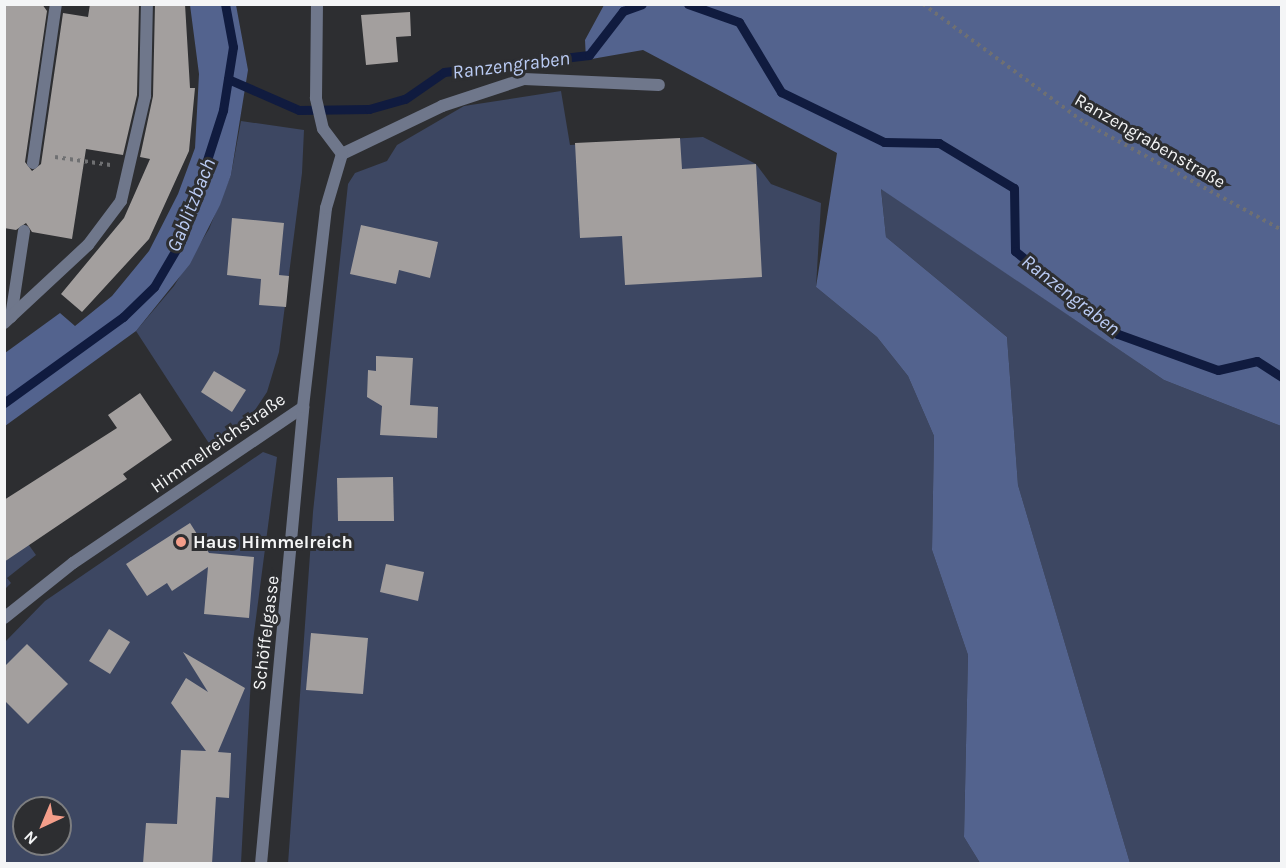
<!DOCTYPE html>
<meta charset="utf-8">
<style>
body{margin:0}
#map{position:relative;width:1286px;height:868px;overflow:hidden;background:#2d2e31;font-family:Karla,sans-serif}
div>[style]{position:absolute}
[style*='--x']{left:calc(var(--x)*1px);top:calc(var(--y)*1px);width:calc(var(--w)*1px);rotate:calc(var(--a)*1deg)}
.green>*{inset:0;background:#3d4762}
.forest>*{inset:0;background:#53638e}
.stream>*{height:9px;margin:-4.5px;padding:0 4.5px;transform-origin:4.5px;border-radius:4.5px;background:#101b3f}
.building>*{inset:0;background:#a39f9e}
.path>*{height:4px;margin-top:-2px;transform-origin:0;background:repeating-linear-gradient(90deg,#6f7072 0 3px,transparent 0 7.5px)}
.service>*{height:12px;margin:-6px;padding:0 6px;transform-origin:6px;border-radius:6px;background:#6f778b}
.minor>*{height:12px;margin:-6px;padding:0 6px;transform-origin:6px;border-radius:6px;background:#6f778b}
.dots>*{width:16px;height:16px;translate:-50% -50%;box-sizing:border-box;border:3px solid #2d2e31;border-radius:50%}
span{translate:-50% -50%;white-space:nowrap;text-align:center;line-height:1.15;-webkit-text-stroke:6px #2d2e31;paint-order:stroke}
.street-label{font-size:18px;color:#f4f5f6}
.poi-label{font-size:18px;color:#f4f5f6;font-weight:700}
.left{translate:0 -50%;text-align:left}
.water-label{font-size:20px;color:#bacbf4;font-style:italic}
.frame{position:absolute;inset:0;border:6px solid #f4f5f6;pointer-events:none}
.north{position:absolute;left:12px;top:796px;width:60px;height:60px;box-sizing:border-box;background:#2d2e31;border:2px solid #7d7e80;border-radius:50%;rotate:224deg;font-size:16px;font-weight:700;line-height:24px;text-align:center;color:#f4f5f6}
.north::after{content:'';display:block;margin:auto;width:21px;height:27px;background:#f49e8a;clip-path:polygon(50% 0,100% 100%,50% 72%,0 100%)}
</style>
<div id="map">
<div class="green">
<i style="clip-path:polygon(561px 91px,570px 145px,703px 137px,756px 164px,771px 184px,821px 203px,816px 287px,877px 337px,908px 376px,934px 436px,932px 550px,968px 655px,964px 837px,980px 863px,288px 864px,313px 512px,348px 184px,355px 173px,387px 161px,397px 145px,464px 106px)"></i>
<i style="clip-path:polygon(241px 121px,304px 130px,302px 173px,279px 352px,267px 392px,247px 422px,212px 448px,136px 331px,174px 286px,209px 229px,231px 175px)"></i>
<i style="clip-path:polygon(881px 188px,1164px 380px,1281px 426px,1281px 863px,1130px 863px,1018px 485px,1007px 337px,886px 237px)"></i>
<i style="clip-path:polygon(evenodd,263px 452px,277px 457px,253px 641px,241px 863px,5px 864px,5px 642px,45px 601px,263px 452px,24px 808px,60px 808px,60px 844px,24px 844px,24px 808px)"></i>
<i style="clip-path:polygon(4px 510px,36px 555px,7px 578px,11px 583px,5px 589px)"></i>
</div>
<div class="forest">
<i style="clip-path:polygon(190px 5px,236px 5px,248px 70px,231px 175px,220px 205px,190px 264px,136px 331px,5px 426px,5px 353px,60px 313px,75px 326px,112px 296px,149px 251px,178px 194px,195px 148px,199px 74px)"></i>
<i style="clip-path:polygon(604px 5px,1281px 5px,1281px 426px,1164px 380px,881px 189px,886px 237px,1007px 337px,1018px 485px,1130px 863px,980px 863px,964px 837px,968px 655px,932px 550px,934px 436px,908px 376px,877px 337px,816px 287px,837px 153px,643px 50px,586px 60px,585px 40px)"></i>
</div>
<div class="stream">
<i style="--x:688;--y:4;--w:54;--a:19.4"></i>
<i style="--x:739;--y:22;--w:82;--a:59"></i>
<i style="--x:781;--y:92;--w:114;--a:25.9"></i>
<i style="--x:884;--y:142;--w:55;--a:1"></i>
<i style="--x:939;--y:143;--w:87;--a:31"></i>
<i style="--x:1014;--y:188;--w:63;--a:89.1"></i>
<i style="--x:1015;--y:251;--w:132;--a:38.9"></i>
<i style="--x:1118;--y:334;--w:106;--a:19.8"></i>
<i style="--x:1218;--y:370;--w:40;--a:-13"></i>
<i style="--x:1257;--y:361;--w:30;--a:33"></i>
<i style="--x:228;--y:79;--w:77;--a:23.6"></i>
<i style="--x:299;--y:110;--w:70;--a:-0.8"></i>
<i style="--x:369;--y:109;--w:37;--a:-16"></i>
<i style="--x:405;--y:99;--w:47;--a:-34.7"></i>
<i style="--x:444;--y:72;--w:146;--a:-6.7"></i>
<i style="--x:589;--y:55;--w:56;--a:-52.3"></i>
<i style="--x:623;--y:11;--w:20;--a:-20"></i>
<i style="--x:4;--y:403;--w:147;--a:-35.9"></i>
<i style="--x:123;--y:317;--w:43;--a:-44.1"></i>
<i style="--x:154;--y:287;--w:53;--a:-59.6"></i>
<i style="--x:181;--y:241;--w:138;--a:-72.2"></i>
<i style="--x:223;--y:110;--w:64;--a:-81"></i>
<i style="--x:233;--y:47;--w:44;--a:-100.5"></i>
</div>
<div class="building">
<i style="clip-path:polygon(4px 4px,42px 4px,47px 11px,25px 162px,32px 171px,41px 164px,63px 13px,88px 17px,90px 4px,139px 4px,137px 95px,123px 155px,86px 149px,72px 239px,32px 232px,26px 223px,16px 230px,4px 228px)"></i>
<i style="clip-path:polygon(155px 4px,185px 4px,190px 88px,195px 88px,189px 151px,149px 239px,82px 312px,61px 294px,124px 218px,150px 159px,140px 157px,153px 96px)"></i>
<i style="clip-path:polygon(410px 12px,411px 36px,396px 37px,398px 62px,366px 65px,361px 15px)"></i>
<i style="clip-path:polygon(680px 138px,682px 169px,756px 164px,762px 277px,625px 285px,622px 236px,580px 238px,575px 143px)"></i>
<i style="clip-path:polygon(232px 218px,284px 223px,279px 275px,289px 276px,286px 307px,259px 305px,261px 279px,227px 275px)"></i>
<i style="clip-path:polygon(361px 225px,438px 242px,430px 278px,399px 270px,396px 284px,350px 274px)"></i>
<i style="clip-path:polygon(376px 356px,413px 358px,410px 405px,438px 407px,437px 438px,380px 435px,382px 406px,367px 397px,368px 370px,376px 371px)"></i>
<i style="clip-path:polygon(214px 371px,246px 390px,232px 412px,201px 392px)"></i>
<i style="clip-path:polygon(140px 393px,172px 440px,123px 474px,127px 479px,4px 562px,4px 500px,117px 428px,108px 415px)"></i>
<i style="clip-path:polygon(393px 477px,394px 521px,338px 521px,337px 478px)"></i>
<i style="clip-path:polygon(190px 523px,209px 553px,254px 557px,249px 618px,204px 614px,208px 567px,172px 591px,167px 583px,147px 596px,126px 564px)"></i>
<i style="clip-path:polygon(386px 564px,424px 572px,418px 601px,380px 592px)"></i>
<i style="clip-path:polygon(109px 629px,130px 642px,110px 674px,89px 661px)"></i>
<i style="clip-path:polygon(311px 633px,368px 638px,363px 694px,306px 690px)"></i>
<i style="clip-path:polygon(27px 644px,68px 684px,28px 724px,4px 700px,4px 667px)"></i>
<i style="clip-path:polygon(183px 652px,245px 688px,218px 752px,231px 753px,229px 798px,216px 797px,212px 864px,143px 864px,146px 823px,177px 824px,181px 750px,206px 751px,171px 703px,186px 678px,208px 692px)"></i>
</div>
<div class="path">
<i style="--x:923;--y:4;--w:201;--a:36.3"></i>
<i style="--x:1085;--y:123;--w:224;--a:28.5"></i>
<i style="--x:55;--y:157;--w:56;--a:8.3"></i>
</div>
<div class="service">
<i style="--x:342;--y:154;--w:111;--a:-25.6"></i>
<i style="--x:442;--y:106;--w:86;--a:-18.2"></i>
<i style="--x:524;--y:79;--w:135;--a:2.5"></i>
<i style="--x:33;--y:163;--w:161;--a:-81.8"></i>
<i style="--x:11;--y:317;--w:87;--a:-81.4"></i>
<i style="--x:4;--y:323;--w:115;--a:-42.9"></i>
<i style="--x:88;--y:245;--w:55;--a:-53.1"></i>
<i style="--x:121;--y:201;--w:108;--a:-77.1"></i>
<i style="--x:145;--y:96;--w:92;--a:-88.8"></i>
</div>
<div class="minor">
<i style="--x:4;--y:618;--w:88;--a:-38.6"></i>
<i style="--x:73;--y:563;--w:278;--a:-34.1"></i>
<i style="--x:261;--y:864;--w:459;--a:-84.7"></i>
<i style="--x:303;--y:407;--w:200;--a:-83.4"></i>
<i style="--x:326;--y:208;--w:56;--a:-73.5"></i>
<i style="--x:342;--y:154;--w:31;--a:-127"></i>
<i style="--x:323;--y:129;--w:32;--a:-103"></i>
<i style="--x:316;--y:98;--w:94;--a:-89.4"></i>
</div>
<div class="dots">
<i style="left:181px;top:542px;background:#f49e8a"></i>
</div>
<div class="street-label">
<span style="left:1150px;top:141px;rotate:30deg">Ranzengrabenstraße</span>
<span style="left:218px;top:443px;rotate:-35deg">Himmelreichstraße</span>
<span style="left:266px;top:633px;rotate:-83deg">Schöffelgasse</span>
</div>
<div class="poi-label">
<span class="left" style="left:193px;top:542px">Haus Himmelreich</span>
</div>
<div class="water-label">
<span style="left:511px;top:65px;rotate:-7deg">Ranzengraben</span>
<span style="left:191px;top:205px;rotate:-68deg">Gablitzbach</span>
<span style="left:1071px;top:295px;rotate:38deg">Ranzengraben</span>
</div>
<div class="frame"></div>
<div class="north">N</div>
</div>
